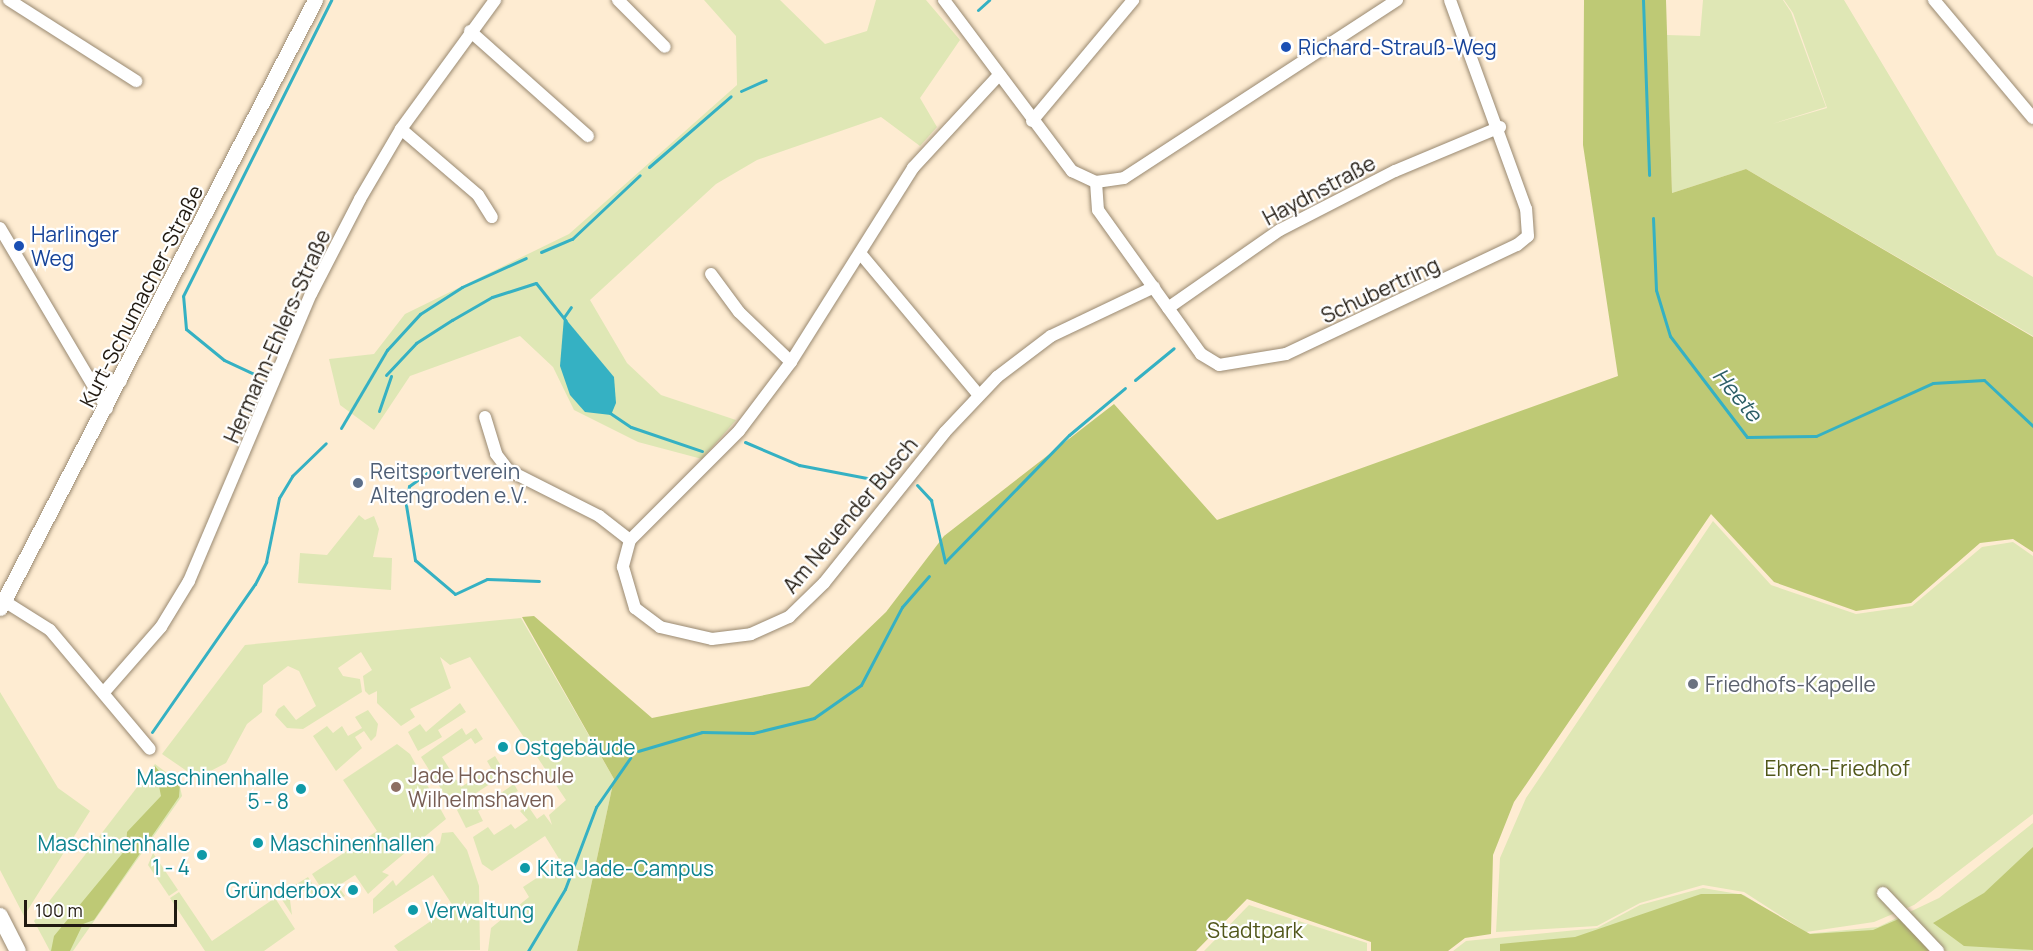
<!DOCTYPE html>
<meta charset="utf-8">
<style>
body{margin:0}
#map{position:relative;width:2033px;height:951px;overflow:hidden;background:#feecd2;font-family:Manrope,sans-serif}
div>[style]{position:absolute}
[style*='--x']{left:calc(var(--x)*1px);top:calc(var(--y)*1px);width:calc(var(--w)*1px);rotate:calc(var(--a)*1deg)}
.green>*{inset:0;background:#dfe7b5}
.forest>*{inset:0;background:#bec975}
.water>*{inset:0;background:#35b1c3}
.stream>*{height:3px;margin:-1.5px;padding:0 1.5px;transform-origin:1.5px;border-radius:1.5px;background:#35b1c3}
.roads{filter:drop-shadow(0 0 2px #998971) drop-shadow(0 0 2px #998971)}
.minor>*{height:12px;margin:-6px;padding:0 6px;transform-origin:6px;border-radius:6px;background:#fff}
.tertiary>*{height:15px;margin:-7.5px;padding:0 7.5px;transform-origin:7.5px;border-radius:7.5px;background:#fff}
.secondary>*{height:16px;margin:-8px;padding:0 8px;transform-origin:8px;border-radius:8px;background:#fff}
.dots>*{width:16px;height:16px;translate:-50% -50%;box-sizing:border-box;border:3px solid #fff;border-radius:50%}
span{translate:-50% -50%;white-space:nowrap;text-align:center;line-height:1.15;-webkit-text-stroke:4.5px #fff;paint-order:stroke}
.transit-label{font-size:21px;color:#164399}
.left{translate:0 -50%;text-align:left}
.street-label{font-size:21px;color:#211a11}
.service-label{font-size:21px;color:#4e5e75}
.worship-label{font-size:21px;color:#5b616d}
.culture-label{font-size:21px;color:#0d838f}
.right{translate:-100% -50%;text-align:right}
.park-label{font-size:21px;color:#51571a}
.education-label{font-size:21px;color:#785e54}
.water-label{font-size:22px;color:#2e6068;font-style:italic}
.scale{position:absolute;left:24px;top:900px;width:153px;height:27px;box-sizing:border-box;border:3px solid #211a11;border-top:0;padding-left:8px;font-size:18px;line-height:21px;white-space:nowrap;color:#211a11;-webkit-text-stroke:4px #fff;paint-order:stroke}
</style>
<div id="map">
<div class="green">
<i style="clip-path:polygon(704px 0,780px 0,825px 44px,867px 31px,876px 0,926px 0,960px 40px,920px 98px,937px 127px,920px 146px,881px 117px,757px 160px,716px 184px,590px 300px,627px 363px,661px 395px,736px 420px,702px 459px,638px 442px,574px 410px,553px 367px,520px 336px,410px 376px,374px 430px,340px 405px,329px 359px,374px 354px,405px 314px,569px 234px,737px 85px,736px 36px)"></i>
<i style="clip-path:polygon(1703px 0,1783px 0,1791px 12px,1826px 107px,1772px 124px,1827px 108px,1793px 13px,1784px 0,1844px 0,1997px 255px,2033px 277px,2033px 336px,1746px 169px,1672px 193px,1667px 35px,1700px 36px)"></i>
<i style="clip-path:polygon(359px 515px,365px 520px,374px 516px,379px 529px,373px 557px,392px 558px,391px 590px,298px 583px,300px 553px,327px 555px)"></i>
<i style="clip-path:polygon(1713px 521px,1771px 585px,1856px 614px,1912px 606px,1982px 547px,2013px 542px,2033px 556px,2033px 814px,1914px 905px,1874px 922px,1806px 932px,1744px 892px,1703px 885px,1640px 903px,1597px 926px,1496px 932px,1500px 858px,1526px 798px)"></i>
<i style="clip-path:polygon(521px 618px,614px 779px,577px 951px,488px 951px,491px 928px,529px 897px,523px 887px,561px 862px,545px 836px,492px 871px,482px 864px,473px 837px,488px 827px,494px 835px,511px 824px,515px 829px,528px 820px,520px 811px,528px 806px,537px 819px,544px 814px,552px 825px,549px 815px,566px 800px,470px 657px,450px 665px,440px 657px,451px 688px,410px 709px,415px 717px,401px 726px,377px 703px,377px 691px,369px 695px,365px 691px,363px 676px,372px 670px,361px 652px,338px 668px,343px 676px,360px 679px,362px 692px,303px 729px,287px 728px,275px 715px,278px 709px,284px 705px,296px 720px,316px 706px,299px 671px,288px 666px,263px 685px,262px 712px,247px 724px,226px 763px,197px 778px,162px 754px,245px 645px)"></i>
<i style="clip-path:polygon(0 692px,58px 788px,90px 811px,24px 916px,0 870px)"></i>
<i style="clip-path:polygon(460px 703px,466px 712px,438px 730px,442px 737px,418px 751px,408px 732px,420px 724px,426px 732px)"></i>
<i style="clip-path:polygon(368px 710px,378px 724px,376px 736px,371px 741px,364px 731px,355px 737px,362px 748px,336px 771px,313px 736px,327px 726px,333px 733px,342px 726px,348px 736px,362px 728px,355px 717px)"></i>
<i style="clip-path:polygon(462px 728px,466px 735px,476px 728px,483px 739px,475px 744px,471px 738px,442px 757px,461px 787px,491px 768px,487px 761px,495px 756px,501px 766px,491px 772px,496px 780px,453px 808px,421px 757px)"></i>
<i style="clip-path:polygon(397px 744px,410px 754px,446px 819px,382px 872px,389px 875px,368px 894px,355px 875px,338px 886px,345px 896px,340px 899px,331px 886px,323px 891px,312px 874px,377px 831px,343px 780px)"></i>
<i style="clip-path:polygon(155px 764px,179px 782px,182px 796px,73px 951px,50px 951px,34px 921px)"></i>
<i style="clip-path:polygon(514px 784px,518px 791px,478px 811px,483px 821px,466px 828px,457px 810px,480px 795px,486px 803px)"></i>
<i style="clip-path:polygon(2033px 823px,2033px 951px,1453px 951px,1466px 941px,1597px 928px,1640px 905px,1703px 888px,1744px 895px,1805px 934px,1878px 927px,1939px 898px)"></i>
<i style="clip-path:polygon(453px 832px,467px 850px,479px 886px,480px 950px,398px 951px,394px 946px,453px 906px,433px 875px,373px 914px,373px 899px,393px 880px,396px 886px,440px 843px,442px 833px)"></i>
<i style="clip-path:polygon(153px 853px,178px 890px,169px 896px,148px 865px)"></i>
<i style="clip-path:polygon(308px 877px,320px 896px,297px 889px,290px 900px,292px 915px,279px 895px)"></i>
<i style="clip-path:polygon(179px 892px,212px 941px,275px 898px,295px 929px,264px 951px,205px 951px,170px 898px)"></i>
<i style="clip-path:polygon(1249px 905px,1367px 943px,1367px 951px,1204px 951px)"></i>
</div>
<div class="forest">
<i style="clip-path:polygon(1584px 0,1666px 0,1672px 193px,1746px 169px,2033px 337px,2033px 552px,2013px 539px,1980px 543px,1911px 603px,1856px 611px,1774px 582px,1711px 514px,1514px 802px,1493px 855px,1491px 934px,1465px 938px,1448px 951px,1371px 951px,1371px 942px,1247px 899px,1196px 951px,577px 951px,614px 779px,522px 617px,534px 616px,652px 718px,809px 686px,886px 612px,944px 536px,1114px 404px,1217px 520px,1618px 376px,1583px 145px)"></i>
<i style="clip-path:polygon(155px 766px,167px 781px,180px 784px,179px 797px,94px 920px,83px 924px,70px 951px,51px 951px,54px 936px,126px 849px,127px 832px,161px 796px,158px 781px,149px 773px)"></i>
<i style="clip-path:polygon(2033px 847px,2033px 950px,1964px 946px,1933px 923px,1984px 893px)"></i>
<i style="clip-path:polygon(1701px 894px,1741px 894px,1810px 934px,1873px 930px,1901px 918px,1929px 951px,1500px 951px,1500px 944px,1575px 937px)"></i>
</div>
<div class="water">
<i style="clip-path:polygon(564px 317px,614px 377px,616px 403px,611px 415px,585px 412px,570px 395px,560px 366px)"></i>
</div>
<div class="stream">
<i style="--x:1643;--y:0;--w:175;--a:88"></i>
<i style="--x:978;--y:10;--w:15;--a:-42"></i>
<i style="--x:741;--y:91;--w:27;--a:-24"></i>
<i style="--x:649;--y:167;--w:108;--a:-40.9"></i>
<i style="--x:1653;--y:218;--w:72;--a:87.6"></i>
<i style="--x:1656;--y:290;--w:48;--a:73.1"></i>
<i style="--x:1670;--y:336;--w:127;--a:52.7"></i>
<i style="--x:1747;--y:437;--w:69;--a:-0.8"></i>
<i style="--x:1816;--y:436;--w:128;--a:-24.4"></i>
<i style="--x:1933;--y:383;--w:51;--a:-3.4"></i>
<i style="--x:1984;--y:380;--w:67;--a:43.2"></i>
<i style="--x:541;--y:252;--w:34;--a:-23"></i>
<i style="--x:572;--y:239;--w:93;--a:-43.3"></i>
<i style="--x:564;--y:317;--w:12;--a:-55"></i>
<i style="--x:256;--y:375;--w:35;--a:-155"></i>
<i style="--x:224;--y:360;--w:49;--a:-140.8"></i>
<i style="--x:186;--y:329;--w:33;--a:-95"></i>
<i style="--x:183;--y:296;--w:331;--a:-63.4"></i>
<i style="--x:386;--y:375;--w:44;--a:-46.8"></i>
<i style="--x:416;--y:343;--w:43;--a:-32.6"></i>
<i style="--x:452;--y:320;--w:46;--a:-29.9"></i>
<i style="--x:492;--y:297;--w:46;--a:-17.7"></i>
<i style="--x:536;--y:283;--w:48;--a:51.7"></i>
<i style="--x:1135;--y:380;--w:50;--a:-39.4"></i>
<i style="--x:379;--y:411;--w:37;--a:-71"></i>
<i style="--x:610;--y:413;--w:25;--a:34"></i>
<i style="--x:631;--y:427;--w:75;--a:18.7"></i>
<i style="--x:341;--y:428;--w:91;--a:-59.5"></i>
<i style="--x:387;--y:350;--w:49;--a:-47.5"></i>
<i style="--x:420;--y:314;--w:50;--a:-32.7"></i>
<i style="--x:462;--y:287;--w:70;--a:-24.4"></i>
<i style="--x:745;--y:442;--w:59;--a:23.1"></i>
<i style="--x:799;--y:465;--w:85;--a:10.9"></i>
<i style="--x:446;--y:471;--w:19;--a:174"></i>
<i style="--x:427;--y:473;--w:22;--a:144"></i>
<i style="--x:409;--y:486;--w:19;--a:99"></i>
<i style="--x:406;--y:505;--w:56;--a:80.7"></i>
<i style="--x:415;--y:560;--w:52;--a:40.4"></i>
<i style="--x:455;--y:594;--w:35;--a:-25"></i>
<i style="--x:487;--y:579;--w:52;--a:2.2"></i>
<i style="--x:917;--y:485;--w:21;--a:47"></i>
<i style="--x:931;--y:500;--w:64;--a:77.3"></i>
<i style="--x:945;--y:562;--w:177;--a:-45.7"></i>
<i style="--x:1069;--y:435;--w:73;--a:-40"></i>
<i style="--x:152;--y:732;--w:180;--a:-55.2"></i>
<i style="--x:255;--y:584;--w:25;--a:-63"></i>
<i style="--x:266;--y:562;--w:65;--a:-78.5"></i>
<i style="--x:279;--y:498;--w:26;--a:-59"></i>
<i style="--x:292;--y:476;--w:47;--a:-44.1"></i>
<i style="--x:638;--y:751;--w:67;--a:-16.5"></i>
<i style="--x:702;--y:732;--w:51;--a:1.1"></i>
<i style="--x:753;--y:733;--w:63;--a:-13.8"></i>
<i style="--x:814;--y:718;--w:57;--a:-35.1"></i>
<i style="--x:861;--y:685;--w:88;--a:-62.3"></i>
<i style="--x:902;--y:607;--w:41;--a:-48.9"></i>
<i style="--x:528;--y:951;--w:72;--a:-59.2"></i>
<i style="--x:565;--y:889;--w:88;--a:-69.3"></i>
<i style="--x:596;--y:807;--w:60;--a:-55.2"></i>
</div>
<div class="roads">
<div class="minor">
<i style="--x:9;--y:0;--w:151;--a:32.5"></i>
<i style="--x:618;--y:0;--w:66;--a:45"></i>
<i style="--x:944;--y:0;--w:214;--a:53.2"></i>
<i style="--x:1072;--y:171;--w:26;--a:25"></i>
<i style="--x:1096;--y:182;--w:28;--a:-8"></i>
<i style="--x:1124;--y:178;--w:326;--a:-33.1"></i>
<i style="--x:1934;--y:0;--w:154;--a:50"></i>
<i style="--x:470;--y:31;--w:158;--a:41.7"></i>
<i style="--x:999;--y:75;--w:127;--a:132.8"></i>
<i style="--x:913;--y:168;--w:229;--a:122.2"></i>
<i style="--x:791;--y:362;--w:86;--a:127"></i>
<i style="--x:739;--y:431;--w:154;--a:135"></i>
<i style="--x:630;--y:540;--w:28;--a:105"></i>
<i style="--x:623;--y:567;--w:43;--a:73.7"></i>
<i style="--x:635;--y:608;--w:31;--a:37"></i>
<i style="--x:660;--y:627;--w:53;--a:13"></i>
<i style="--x:712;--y:639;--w:39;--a:-7"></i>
<i style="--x:751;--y:634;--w:42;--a:-24.1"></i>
<i style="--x:789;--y:617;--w:49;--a:-44.2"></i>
<i style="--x:824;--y:583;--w:193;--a:-51.3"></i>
<i style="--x:945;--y:432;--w:76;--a:-46.6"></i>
<i style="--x:997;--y:377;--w:68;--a:-37.2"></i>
<i style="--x:1051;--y:336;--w:114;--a:-25.4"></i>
<i style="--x:1032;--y:121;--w:158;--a:-50.1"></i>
<i style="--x:401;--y:129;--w:101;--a:40.6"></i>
<i style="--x:478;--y:195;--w:26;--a:58"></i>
<i style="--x:1096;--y:182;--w:28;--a:86"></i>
<i style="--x:1098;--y:210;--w:177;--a:54.4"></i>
<i style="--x:1201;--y:354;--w:21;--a:31"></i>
<i style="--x:1219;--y:365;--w:68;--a:-9.3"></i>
<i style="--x:1286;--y:354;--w:255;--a:-25.3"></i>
<i style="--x:1517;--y:245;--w:14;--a:-39"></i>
<i style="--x:1528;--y:236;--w:27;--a:-94"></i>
<i style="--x:1526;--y:209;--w:222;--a:-110"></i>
<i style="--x:0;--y:228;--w:210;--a:59.4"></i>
<i style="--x:860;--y:253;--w:184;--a:50.1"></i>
<i style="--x:711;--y:274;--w:47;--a:53.6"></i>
<i style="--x:739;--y:312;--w:72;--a:43.9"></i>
<i style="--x:1168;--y:308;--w:136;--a:-34.9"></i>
<i style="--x:1280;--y:230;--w:129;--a:-27.2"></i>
<i style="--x:1395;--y:171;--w:114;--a:-22.7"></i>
<i style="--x:90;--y:378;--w:31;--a:6"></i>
<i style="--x:485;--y:417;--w:39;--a:73"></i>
<i style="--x:496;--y:454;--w:20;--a:53"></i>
<i style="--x:508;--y:470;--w:102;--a:26.8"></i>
<i style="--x:599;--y:516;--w:39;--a:38"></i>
<i style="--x:4;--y:601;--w:54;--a:32.2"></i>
<i style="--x:50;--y:630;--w:155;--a:50"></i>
<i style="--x:105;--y:691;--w:85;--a:-48.8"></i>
<i style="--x:161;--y:627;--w:54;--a:-58.7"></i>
<i style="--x:189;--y:581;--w:312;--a:-67"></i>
<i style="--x:311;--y:294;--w:107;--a:-62.7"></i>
<i style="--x:360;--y:199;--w:81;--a:-59.6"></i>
<i style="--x:401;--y:129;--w:160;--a:-53.9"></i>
<i style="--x:1883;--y:893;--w:80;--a:46.5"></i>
</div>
<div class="tertiary">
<i style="--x:0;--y:608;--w:685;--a:-62.61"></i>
</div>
<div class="secondary">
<i style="--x:0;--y:916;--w:39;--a:63"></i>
</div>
</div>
<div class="dots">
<i style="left:1286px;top:47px;background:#1a4fb4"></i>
<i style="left:19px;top:246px;background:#1a4fb4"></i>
<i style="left:358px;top:483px;background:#5c6f8a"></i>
<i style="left:1693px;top:684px;background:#6b7280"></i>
<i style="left:503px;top:747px;background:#0f9aa8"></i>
<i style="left:396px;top:787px;background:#8d6e63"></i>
<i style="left:301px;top:789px;background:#0f9aa8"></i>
<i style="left:258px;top:843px;background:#0f9aa8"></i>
<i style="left:202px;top:855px;background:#0f9aa8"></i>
<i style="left:525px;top:868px;background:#0f9aa8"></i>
<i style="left:353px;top:890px;background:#0f9aa8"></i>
<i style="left:413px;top:910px;background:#0f9aa8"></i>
</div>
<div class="transit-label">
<span class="left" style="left:1298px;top:47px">Richard-Strauß-Weg</span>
<span class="left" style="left:31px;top:246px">Harlinger<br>Weg</span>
</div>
<div class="street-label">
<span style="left:1319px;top:190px;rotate:-28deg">Haydnstraße</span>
<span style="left:1380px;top:290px;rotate:-25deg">Schubertring</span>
<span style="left:141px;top:296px;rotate:-63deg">Kurt-Schumacher-Straße</span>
<span style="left:277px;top:336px;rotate:-66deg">Hermann-Ehlers-Straße</span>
<span style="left:850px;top:515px;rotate:-50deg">Am Neuender Busch</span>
</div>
<div class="service-label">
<span class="left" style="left:370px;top:483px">Reitsportverein<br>Altengroden e.V.</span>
</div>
<div class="worship-label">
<span class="left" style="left:1705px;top:684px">Friedhofs-Kapelle</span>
</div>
<div class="culture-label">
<span class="left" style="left:515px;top:747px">Ostgebäude</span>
<span class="right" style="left:289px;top:789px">Maschinenhalle<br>5 - 8</span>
<span class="right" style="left:190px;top:855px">Maschinenhalle<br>1 - 4</span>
<span class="left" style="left:270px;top:843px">Maschinenhallen</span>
<span class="left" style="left:537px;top:868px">Kita Jade-Campus</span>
<span class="right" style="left:341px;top:890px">Gründerbox</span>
<span class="left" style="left:425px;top:910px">Verwaltung</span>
</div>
<div class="park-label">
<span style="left:1837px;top:768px">Ehren-Friedhof</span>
<span style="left:1255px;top:930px">Stadtpark</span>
</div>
<div class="education-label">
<span class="left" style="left:408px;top:787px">Jade Hochschule<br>Wilhelmshaven</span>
</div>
<div class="water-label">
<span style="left:1737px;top:395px;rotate:50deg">Heete</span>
</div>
<div class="scale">100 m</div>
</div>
